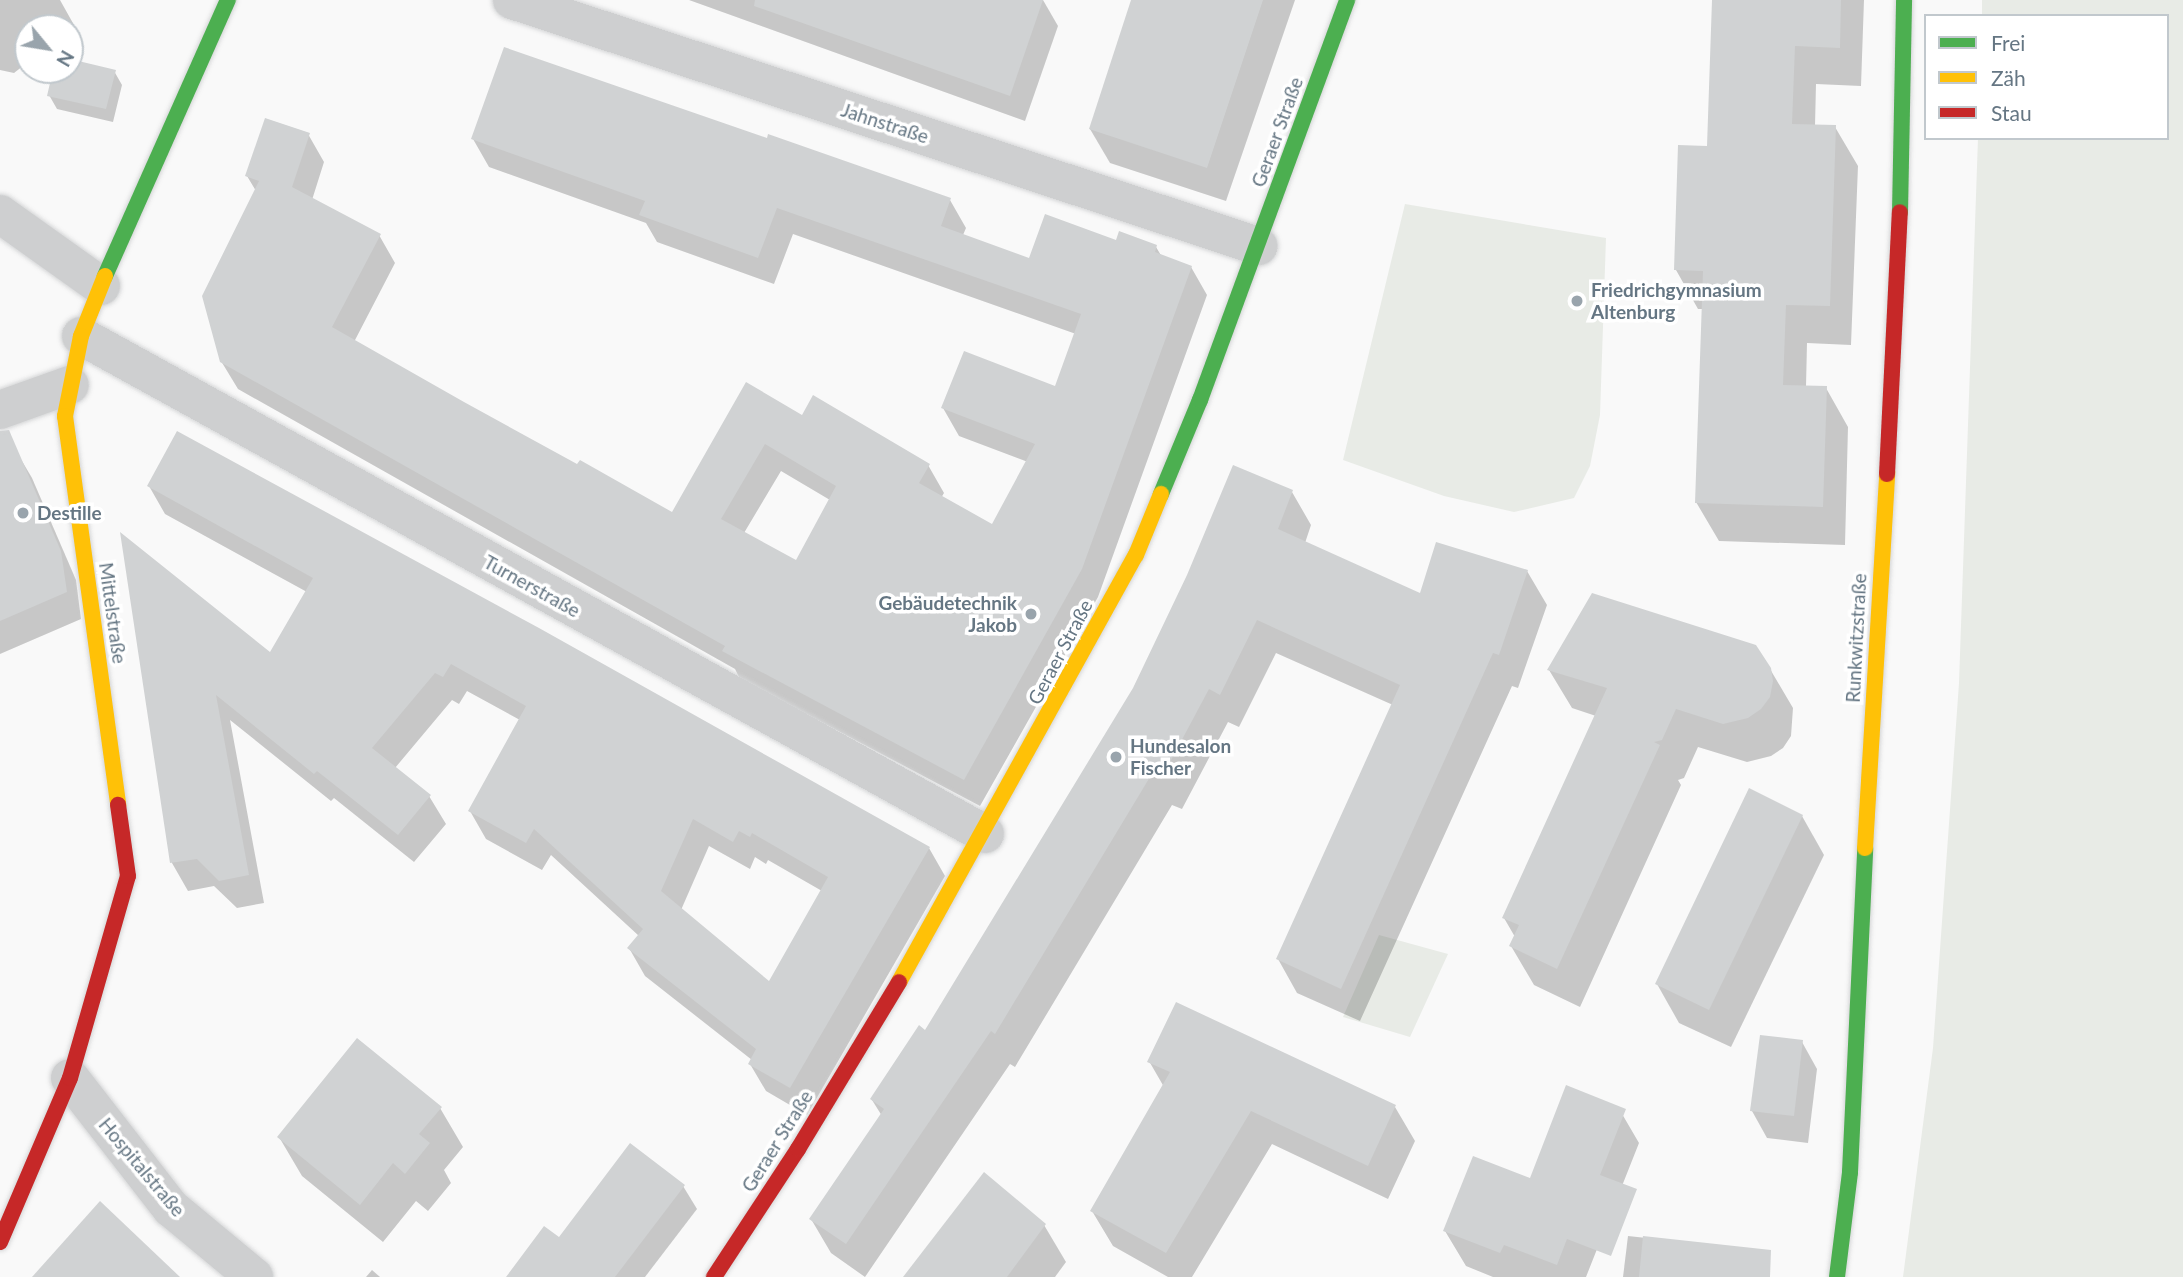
<!DOCTYPE html>
<meta charset="utf-8">
<style>
body{margin:0}
#map{position:relative;width:2183px;height:1277px;overflow:hidden;background:#f9f9f9;font-family:Lato,sans-serif}
div>[style]{position:absolute}
[style*='--x']{left:calc(var(--x)*1px);top:calc(var(--y)*1px);width:calc(var(--w)*1px);rotate:calc(var(--a)*1deg)}
.green>*{inset:0;background:#e8ebe6}
.shadow>*{inset:0;background:#0003}
.building>*{inset:0;background:#d0d2d3}
.roads{filter:drop-shadow(0 0 2px #d5d6d7) drop-shadow(0 0 2px #d5d6d7)}
.street>*{height:38px;margin:-19px;padding:0 19px;transform-origin:19px;border-radius:19px;background:#cecfd0}
.fast>*{height:16px;margin:-8px;padding:0 8px;transform-origin:8px;border-radius:8px;background:#4caf50}
.slow>*{height:16px;margin:-8px;padding:0 8px;transform-origin:8px;border-radius:8px;background:#ffc107}
.jam>*{height:16px;margin:-8px;padding:0 8px;transform-origin:8px;border-radius:8px;background:#c62828}
.dots>*{width:19px;height:19px;translate:-50% -50%;box-sizing:border-box;border:4px solid #fff;border-radius:50%}
span{translate:-50% -50%;white-space:nowrap;text-align:center;line-height:1.15;-webkit-text-stroke:7px #fff;paint-order:stroke}
.street-label{font-size:19px;color:#657683}
.poi-label{font-size:19px;color:#657683;font-weight:700}
.left{translate:0 -50%;text-align:left}
.right{translate:-100% -50%;text-align:right}
.legend{position:absolute;left:1924px;top:14px;width:245px;height:126px;box-sizing:border-box;background:#fff;border:2px solid #c1c8cd;margin:0;padding:9px 12px;list-style:none;font-size:21px;color:#657683}
.legend li{display:flex;align-items:center;gap:14px;height:35px}
.legend b{width:35px;border:2px solid #c1c8cd}
.north{position:absolute;left:14px;top:14px;width:70px;height:70px;box-sizing:border-box;background:#fff;border:2px solid #c1c8cd;border-radius:50%;rotate:120deg;font-size:19px;font-weight:700;line-height:28px;text-align:center;color:#657683}
.north::after{content:'';display:block;margin:auto;width:24px;height:32px;background:#99a4ac;clip-path:polygon(50% 0,100% 100%,50% 72%,0 100%)}
</style>
<div id="map">
<div class="green">
<i style="clip-path:polygon(1982px 0,2183px 0,2183px 1277px,1903px 1277px,1933px 1048px,1959px 683px,1978px 138px,2167px 138px,2167px 16px,1982px 16px)"></i>
<i style="clip-path:polygon(1405px 204px,1606px 238px,1600px 415px,1590px 466px,1574px 498px,1514px 512px,1444px 496px,1343px 460px)"></i>
<i style="clip-path:polygon(1379px 935px,1448px 954px,1410px 1037px,1343px 1017px)"></i>
</div>
<div class="shadow">
<i style="clip-path:polygon(0 0,60px 0,74px 25px,70px 28px,28px 28px,28px 62px,14px 73px,0 70px)"></i>
<i style="clip-path:polygon(689px 0,1043px 0,1058px 26px,1025px 121px)"></i>
<i style="clip-path:polygon(1159px 0,1295px 0,1226px 201px,1110px 163px,1090px 129px)"></i>
<i style="clip-path:polygon(1714px 0,1864px 0,1861px 86px,1816px 84px,1815px 126px,1835px 127px,1858px 166px,1851px 345px,1807px 343px,1806px 387px,1826px 388px,1848px 427px,1845px 545px,1719px 541px,1696px 502px,1703px 309px,1698px 309px,1676px 270px,1709px 148px)"></i>
<i style="clip-path:polygon(70px 61px,114px 71px,122px 85px,113px 122px,57px 109px,49px 95px,55px 70px,70px 70px)"></i>
<i style="clip-path:polygon(evenodd,308px 134px,324px 162px,312px 200px,379px 235px,395px 263px,354px 342px,578px 467px,672px 514px,747px 385px,803px 418px,928px 465px,944px 493px,941px 498px,993px 527px,1028px 462px,959px 436px,943px 408px,1056px 388px,1076px 334px,793px 234px,774px 284px,657px 242px,646px 223px,489px 167px,473px 139px,768px 141px,950px 200px,966px 228px,963px 235px,1030px 260px,1117px 242px,1156px 247px,1162px 257px,1191px 267px,1207px 295px,1098px 597px,980px 806px,740px 679px,735px 669px,238px 389px,221px 361px,256px 191px,247px 176px,308px 134px,781px 471px,830px 500px,796px 562px,744px 533px,781px 471px)"></i>
<i style="clip-path:polygon(0 441px,16px 451px,32px 478px,76px 580px,81px 619px,0 654px)"></i>
<i style="clip-path:polygon(evenodd,149px 486px,929px 848px,945px 876px,807px 1115px,766px 1091px,750px 1064px,752px 1060px,645px 976px,629px 948px,639px 936px,551px 855px,542px 870px,486px 839px,470px 811px,520px 720px,467px 691px,459px 704px,452px 700px,395px 768px,429px 796px,446px 824px,414px 862px,334px 798px,331px 801px,230px 720px,264px 903px,237px 908px,214px 886px,188px 891px,172px 863px,123px 536px,270px 655px,307px 592px,165px 514px,149px 486px,709px 846px,750px 869px,755px 857px,766px 864px,768px 860px,822px 891px,769px 984px,681px 910px,709px 846px)"></i>
<i style="clip-path:polygon(1292px 492px,1311px 525px,1305px 543px,1421px 595px,1527px 571px,1547px 605px,1518px 688px,1512px 686px,1360px 1021px,1297px 993px,1278px 959px,1393px 705px,1276px 653px,1239px 727px,1228px 722px,1182px 809px,1172px 805px,1015px 1067px,1010px 1064px,865px 1277px,831px 1253px,811px 1219px,882px 1116px,872px 1100px,926px 1032px)"></i>
<i style="clip-path:polygon(1770px 669px,1793px 708px,1791px 736px,1783px 748px,1771px 756px,1747px 762px,1698px 747px,1684px 778px,1678px 780px,1681px 785px,1580px 1007px,1534px 985px,1511px 946px,1515px 937px,1504px 918px,1596px 716px,1572px 708px,1549px 670px)"></i>
<i style="clip-path:polygon(1802px 816px,1824px 855px,1731px 1047px,1679px 1023px,1657px 984px)"></i>
<i style="clip-path:polygon(1802px 1042px,1817px 1069px,1808px 1143px,1767px 1138px,1752px 1111px)"></i>
<i style="clip-path:polygon(1149px 1061px,1395px 1107px,1415px 1141px,1388px 1199px,1272px 1144px,1192px 1277px,1168px 1277px,1113px 1246px,1092px 1211px,1164px 1087px)"></i>
<i style="clip-path:polygon(1618px 1107px,1639px 1143px,1586px 1277px,1493px 1277px,1466px 1266px,1445px 1231px,1531px 1181px)"></i>
<i style="clip-path:polygon(440px 1108px,463px 1147px,444px 1170px,451px 1183px,428px 1211px,416px 1201px,383px 1242px,302px 1176px,279px 1137px)"></i>
<i style="clip-path:polygon(683px 1186px,697px 1209px,645px 1277px,508px 1277px,559px 1239px)"></i>
<i style="clip-path:polygon(1044px 1225px,1066px 1262px,1055px 1277px,905px 1277px)"></i>
<i style="clip-path:polygon(1628px 1236px,1702px 1244px,1708px 1277px,1623px 1277px)"></i>
<i style="clip-path:polygon(372px 1270px,380px 1277px,366px 1277px)"></i>
</div>
<div class="building">
<i style="clip-path:polygon(755px 0,1043px 0,1010px 96px,754px 6px)"></i>
<i style="clip-path:polygon(1131px 0,1263px 0,1207px 168px,1089px 129px)"></i>
<i style="clip-path:polygon(1712px 0,1841px 0,1840px 48px,1795px 46px,1792px 124px,1836px 125px,1830px 306px,1786px 305px,1783px 385px,1827px 386px,1823px 507px,1695px 503px,1703px 271px,1674px 270px,1678px 145px,1707px 146px)"></i>
<i style="clip-path:polygon(evenodd,504px 47px,767px 138px,768px 134px,951px 198px,941px 226px,1029px 258px,1045px 214px,1116px 240px,1119px 231px,1157px 245px,1155px 252px,1192px 266px,1082px 569px,964px 780px,722px 651px,725px 646px,220px 362px,202px 296px,259px 181px,245px 176px,265px 118px,310px 133px,292px 187px,381px 234px,332px 327px,464px 402px,577px 464px,580px 460px,672px 512px,746px 382px,802px 415px,813px 395px,930px 464px,919px 483px,992px 524px,1035px 444px,941px 408px,964px 351px,1055px 386px,1081px 314px,777px 208px,758px 258px,639px 215px,645px 201px,471px 139px,504px 47px,765px 444px,836px 486px,796px 560px,721px 519px,765px 444px)"></i>
<i style="clip-path:polygon(70px 59px,116px 70px,106px 109px,47px 96px,53px 70px,70px 70px)"></i>
<i style="clip-path:polygon(9px 430px,61px 551px,67px 592px,0 621px,0 431px)"></i>
<i style="clip-path:polygon(evenodd,177px 431px,539px 628px,930px 847px,790px 1088px,748px 1064px,756px 1049px,627px 948px,643px 929px,534px 829px,526px 843px,468px 811px,526px 706px,451px 664px,443px 677px,435px 673px,372px 748px,431px 795px,398px 835px,317px 771px,314px 774px,216px 695px,249px 875px,219px 881px,197px 859px,170px 863px,120px 532px,270px 652px,313px 578px,147px 486px,177px 431px,693px 819px,733px 842px,739px 831px,750px 837px,752px 833px,828px 877px,769px 981px,661px 891px,693px 819px)"></i>
<i style="clip-path:polygon(1233px 465px,1293px 490px,1278px 529px,1420px 593px,1436px 542px,1528px 570px,1499px 655px,1493px 653px,1341px 989px,1276px 959px,1400px 685px,1257px 620px,1220px 695px,1209px 689px,1162px 777px,1153px 772px,995px 1034px,991px 1031px,846px 1244px,809px 1219px,884px 1109px,870px 1099px,919px 1025px,925px 1030px,1133px 688px,1187px 575px)"></i>
<i style="clip-path:polygon(1592px 593px,1756px 645px,1771px 668px,1773px 681px,1770px 697px,1761px 709px,1748px 718px,1723px 724px,1676px 709px,1662px 740px,1654px 742px,1660px 745px,1557px 969px,1509px 946px,1519px 925px,1502px 918px,1607px 688px,1547px 670px)"></i>
<i style="clip-path:polygon(1749px 788px,1803px 815px,1709px 1010px,1655px 984px)"></i>
<i style="clip-path:polygon(1176px 1002px,1396px 1105px,1368px 1166px,1251px 1111px,1166px 1253px,1090px 1211px,1170px 1072px,1147px 1062px)"></i>
<i style="clip-path:polygon(1760px 1035px,1803px 1040px,1794px 1116px,1750px 1111px)"></i>
<i style="clip-path:polygon(357px 1038px,442px 1107px,419px 1134px,430px 1143px,405px 1174px,393px 1163px,360px 1205px,277px 1137px)"></i>
<i style="clip-path:polygon(1566px 1085px,1626px 1109px,1600px 1175px,1637px 1189px,1611px 1256px,1567px 1239px,1557px 1265px,1504px 1245px,1500px 1253px,1443px 1231px,1473px 1156px,1530px 1178px)"></i>
<i style="clip-path:polygon(630px 1143px,685px 1185px,615px 1277px,506px 1277px,544px 1226px,559px 1237px)"></i>
<i style="clip-path:polygon(984px 1172px,1046px 1224px,1007px 1277px,903px 1277px)"></i>
<i style="clip-path:polygon(100px 1201px,180px 1277px,32px 1277px)"></i>
<i style="clip-path:polygon(1643px 1236px,1771px 1250px,1770px 1277px,1639px 1277px)"></i>
</div>
<div class="roads">
<div class="street">
<i style="--x:512;--y:0;--w:786;--a:18.25"></i>
<i style="--x:0;--y:214;--w:124;--a:35.5"></i>
<i style="--x:81;--y:336;--w:1032;--a:28.85"></i>
<i style="--x:0;--y:410;--w:74;--a:-19.7"></i>
<i style="--x:70;--y:1078;--w:165;--a:52.2"></i>
<i style="--x:171;--y:1208;--w:108;--a:39.7"></i>
</div>
<div class="fast">
<i style="--x:1900;--y:212;--w:212;--a:-88.9"></i>
<i style="--x:105;--y:276;--w:302;--a:-66"></i>
<i style="--x:1161;--y:494;--w:102;--a:-67.5"></i>
<i style="--x:1200;--y:400;--w:426;--a:-69.8"></i>
<i style="--x:1837;--y:1277;--w:106;--a:-82.9"></i>
<i style="--x:1850;--y:1172;--w:324;--a:-87.3"></i>
</div>
<div class="slow">
<i style="--x:105;--y:276;--w:65;--a:111.8"></i>
<i style="--x:81;--y:336;--w:82;--a:101.3"></i>
<i style="--x:65;--y:416;--w:393;--a:82.2"></i>
<i style="--x:1865;--y:848;--w:375;--a:-86.6"></i>
<i style="--x:899;--y:982;--w:488;--a:-61"></i>
<i style="--x:1136;--y:555;--w:66;--a:-67.7"></i>
</div>
<div class="jam">
<i style="--x:1887;--y:474;--w:262;--a:-87.2"></i>
<i style="--x:0;--y:1242;--w:178;--a:-66.9"></i>
<i style="--x:70;--y:1078;--w:210;--a:-74"></i>
<i style="--x:128;--y:876;--w:72;--a:-98"></i>
<i style="--x:714;--y:1277;--w:153;--a:-56.7"></i>
<i style="--x:798;--y:1149;--w:195;--a:-58.8"></i>
</div>
</div>
<div class="dots">
<i style="left:1577px;top:301px;background:#99a4ac"></i>
<i style="left:23px;top:513px;background:#99a4ac"></i>
<i style="left:1031px;top:614px;background:#99a4ac"></i>
<i style="left:1116px;top:757px;background:#99a4ac"></i>
</div>
<div class="street-label">
<span style="left:885px;top:123px;rotate:18deg">Jahnstraße</span>
<span style="left:1277px;top:132px;rotate:-70deg">Geraer Straße</span>
<span style="left:532px;top:586px;rotate:29deg">Turnerstraße</span>
<span style="left:113px;top:613px;rotate:82deg">Mittelstraße</span>
<span style="left:1856px;top:638px;rotate:-87deg">Runkwitzstraße</span>
<span style="left:1060px;top:652px;rotate:-62deg">Geraer Straße</span>
<span style="left:777px;top:1141px;rotate:-58deg">Geraer Straße</span>
<span style="left:142px;top:1167px;rotate:50deg">Hospitalstraße</span>
</div>
<div class="poi-label">
<span class="left" style="left:1591px;top:301px">Friedrichgymnasium<br>Altenburg</span>
<span class="left" style="left:37px;top:513px">Destille</span>
<span class="right" style="left:1017px;top:614px">Gebäudetechnik<br>Jakob</span>
<span class="left" style="left:1130px;top:757px">Hundesalon<br>Fischer</span>
</div>
<ul class="legend">
<li><b style="height:9px;background:#4caf50"></b>Frei</li>
<li><b style="height:9px;background:#ffc107"></b>Zäh</li>
<li><b style="height:9px;background:#c62828"></b>Stau</li>
</ul>
<div class="north">N</div>
</div>
